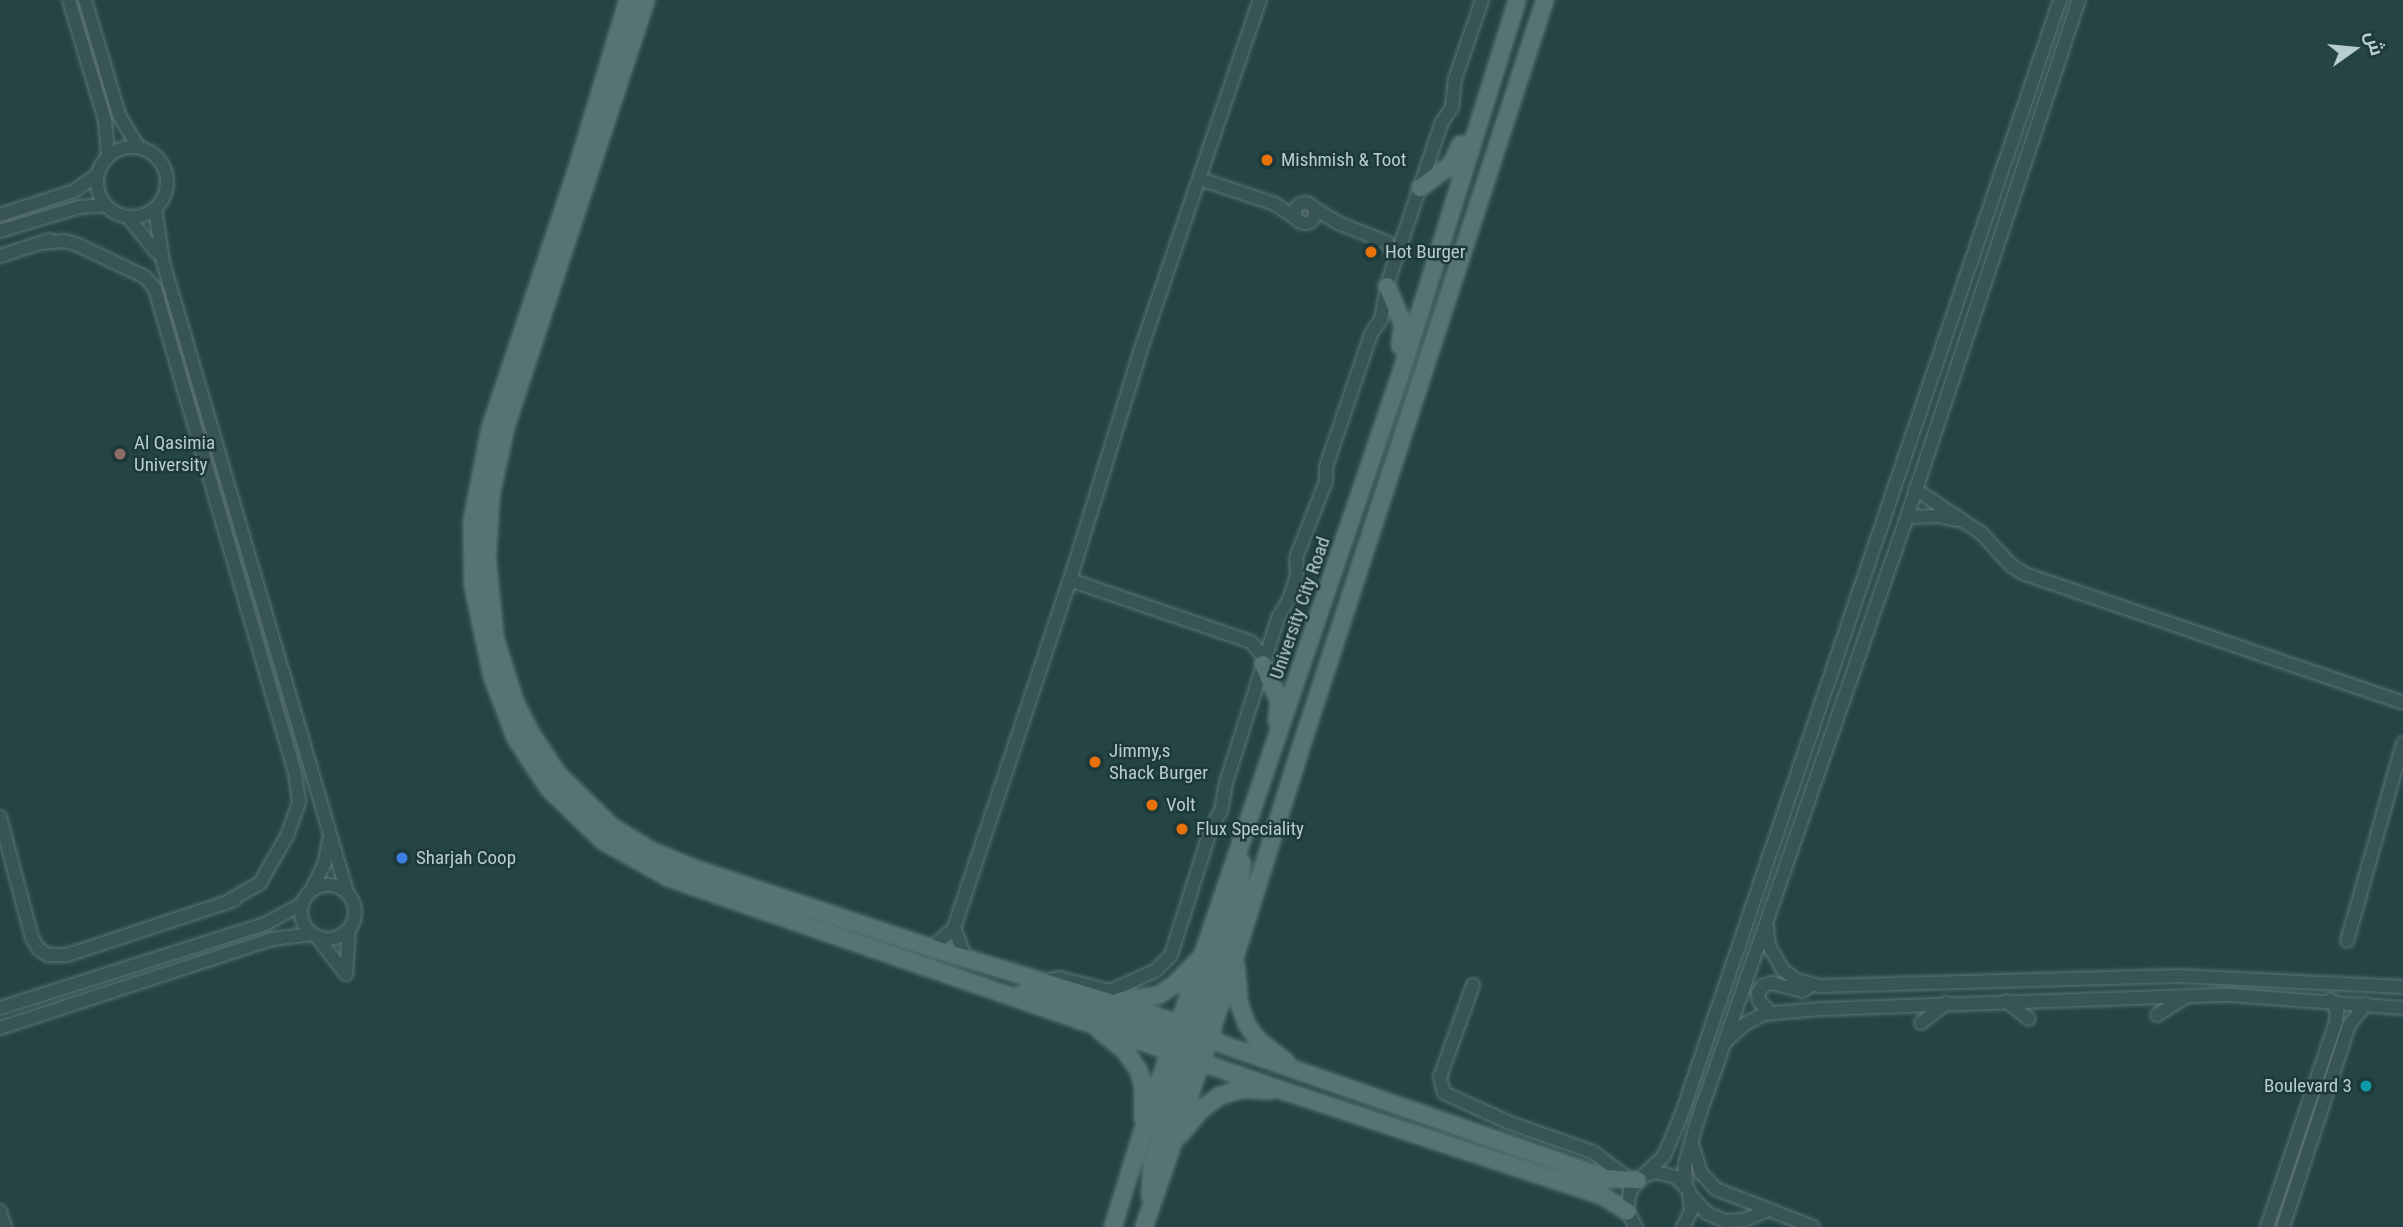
<!DOCTYPE html>
<meta charset="utf-8">
<style>
body{margin:0}
#map{position:relative;width:2403px;height:1227px;overflow:hidden;background:#254545;font-family:"Roboto Condensed",Cairo,sans-serif}
div>[style]{position:absolute}
[style*='--x']{left:calc(var(--x)*1px);top:calc(var(--y)*1px);width:calc(var(--w)*1px);rotate:calc(var(--a)*1deg)}
.roads{filter:drop-shadow(0 0 2px #5b7475) drop-shadow(0 0 2px #5b7475)}
.minor>*{height:12px;margin:-6px;padding:0 6px;transform-origin:6px;border-radius:6px;background:#395454}
.minor>.ring{margin:-6px;padding:0;box-sizing:content-box;background:none;border:12px solid #395454;border-radius:50%}
.major>*{height:16px;margin:-8px;padding:0 8px;transform-origin:8px;border-radius:8px;background:#577474}
.dots>*{width:19px;height:19px;translate:-50% -50%;box-sizing:border-box;border:4px solid #1e393a;border-radius:50%}
span{translate:-50% -50%;white-space:nowrap;text-align:center;line-height:1.15;-webkit-text-stroke:5px #1e393a;paint-order:stroke}
.poi-label{font-size:19px;color:#b7cdce}
.left{translate:0 -50%;text-align:left}
.right{translate:-100% -50%;text-align:right}
.street-label{font-size:19px;color:#b7cdce}
.north{position:absolute;left:2319px;top:14px;width:70px;height:70px;-webkit-text-stroke:5px #1e393a;paint-order:stroke;rotate:75deg;font-size:19px;font-weight:700;line-height:28px;text-align:center;color:#b7cdce}
.north::after{content:'';display:block;margin:auto;width:24px;height:32px;background:#b7cdce;clip-path:polygon(50% 0,100% 100%,50% 72%,0 100%)}
</style>
<div id="map">
<div class="roads">
<div class="minor">
<i style="--x:69;--y:0;--w:125;--a:73.3"></i>
<i style="--x:105;--y:120;--w:37;--a:85"></i>
<i style="--x:85;--y:0;--w:120;--a:73.5"></i>
<i style="--x:119;--y:115;--w:37;--a:59"></i>
<i class="ring" style="left:97px;top:147px;width:58px;height:58px"></i>
<i style="--x:1200;--y:179;--w:79;--a:18.4"></i>
<i style="--x:1275;--y:204;--w:25;--a:34"></i>
<i class="ring" style="left:1295px;top:203px;width:8px;height:8px"></i>
<i style="--x:155;--y:209;--w:54;--a:81.4"></i>
<i style="--x:163;--y:262;--w:656;--a:73.72"></i>
<i style="--x:1315;--y:209;--w:27;--a:31"></i>
<i style="--x:1338;--y:223;--w:52;--a:21.6"></i>
<i style="--x:1386;--y:242;--w:18;--a:52"></i>
<i style="--x:0;--y:215;--w:78;--a:-18"></i>
<i style="--x:74;--y:191;--w:29;--a:-35"></i>
<i style="--x:128;--y:217;--w:46;--a:51.1"></i>
<i style="--x:0;--y:231;--w:84;--a:-16.7"></i>
<i style="--x:80;--y:207;--w:26;--a:-4"></i>
<i style="--x:43;--y:243;--w:22;--a:-5"></i>
<i style="--x:65;--y:241;--w:14;--a:17"></i>
<i style="--x:78;--y:245;--w:74;--a:25.5"></i>
<i style="--x:145;--y:277;--w:16;--a:50"></i>
<i style="--x:155;--y:289;--w:504;--a:73.87"></i>
<i style="--x:295;--y:773;--w:30;--a:82"></i>
<i style="--x:299;--y:803;--w:33;--a:110"></i>
<i style="--x:288;--y:834;--w:56;--a:119.7"></i>
<i style="--x:260;--y:883;--w:36;--a:150"></i>
<i style="--x:0;--y:256;--w:52;--a:-18.1"></i>
<i style="--x:1915;--y:489;--w:79;--a:33.7"></i>
<i style="--x:1981;--y:533;--w:45;--a:46.8"></i>
<i style="--x:2012;--y:566;--w:15;--a:32"></i>
<i style="--x:2025;--y:574;--w:399;--a:18.8"></i>
<i style="--x:1907;--y:517;--w:32;--a:-2"></i>
<i style="--x:1939;--y:516;--w:18;--a:13"></i>
<i style="--x:1070;--y:580;--w:191;--a:18.9"></i>
<i style="--x:1251;--y:642;--w:21;--a:49"></i>
<i style="--x:0;--y:817;--w:125;--a:75.2"></i>
<i style="--x:32;--y:938;--w:13;--a:58"></i>
<i style="--x:39;--y:949;--w:11;--a:34"></i>
<i style="--x:48;--y:955;--w:19;--a:0"></i>
<i style="--x:67;--y:955;--w:176;--a:-18.2"></i>
<i class="ring" style="left:301px;top:885px;width:42px;height:42px"></i>
<i style="--x:312;--y:889;--w:30;--a:-64"></i>
<i style="--x:325;--y:862;--w:23;--a:-80"></i>
<i style="--x:1767;--y:927;--w:19;--a:84"></i>
<i style="--x:1769;--y:946;--w:28;--a:60"></i>
<i style="--x:1783;--y:970;--w:17;--a:36"></i>
<i style="--x:1797;--y:980;--w:24;--a:15"></i>
<i style="--x:1820;--y:986;--w:359;--a:-1.6"></i>
<i style="--x:2179;--y:976;--w:224;--a:2.8"></i>
<i style="--x:954;--y:928;--w:31;--a:69"></i>
<i style="--x:317;--y:937;--w:47;--a:51.9"></i>
<i style="--x:346;--y:974;--w:45;--a:-86.2"></i>
<i style="--x:2347;--y:941;--w:206;--a:-74.2"></i>
<i style="--x:932;--y:948;--w:30;--a:-42"></i>
<i style="--x:954;--y:928;--w:367;--a:-71.6"></i>
<i style="--x:1070;--y:580;--w:245;--a:-72.9"></i>
<i style="--x:1142;--y:346;--w:366;--a:-71.2"></i>
<i style="--x:1045;--y:981;--w:14;--a:-12"></i>
<i style="--x:1059;--y:978;--w:53;--a:14.3"></i>
<i style="--x:1110;--y:991;--w:49;--a:-24"></i>
<i style="--x:1155;--y:971;--w:23;--a:-45"></i>
<i style="--x:1171;--y:955;--w:133;--a:-72.5"></i>
<i style="--x:1211;--y:828;--w:20;--a:-60"></i>
<i style="--x:1221;--y:811;--w:28;--a:-80"></i>
<i style="--x:1226;--y:783;--w:173;--a:-72.5"></i>
<i style="--x:1278;--y:618;--w:21;--a:-59"></i>
<i style="--x:1289;--y:600;--w:25;--a:-72"></i>
<i style="--x:1297;--y:576;--w:18;--a:-93"></i>
<i style="--x:1296;--y:558;--w:83;--a:-68.7"></i>
<i style="--x:1326;--y:481;--w:14;--a:-90"></i>
<i style="--x:1326;--y:467;--w:140;--a:-71.3"></i>
<i style="--x:1371;--y:334;--w:18;--a:-56"></i>
<i style="--x:1381;--y:319;--w:38;--a:-79"></i>
<i style="--x:1388;--y:282;--w:169;--a:-71.4"></i>
<i style="--x:1442;--y:122;--w:18;--a:-56"></i>
<i style="--x:1452;--y:107;--w:28;--a:-84"></i>
<i style="--x:1455;--y:79;--w:83;--a:-71.1"></i>
<i style="--x:1473;--y:985;--w:98;--a:109.7"></i>
<i style="--x:1440;--y:1077;--w:16;--a:76"></i>
<i style="--x:1444;--y:1093;--w:72;--a:24.4"></i>
<i style="--x:1510;--y:1123;--w:88;--a:19.3"></i>
<i style="--x:1593;--y:1152;--w:46;--a:37.1"></i>
<i style="--x:2006;--y:1001;--w:29;--a:38"></i>
<i style="--x:0;--y:1008;--w:278;--a:-17.6"></i>
<i style="--x:265;--y:924;--w:42;--a:-28.4"></i>
<i style="--x:1770;--y:1012;--w:16;--a:-135"></i>
<i style="--x:1759;--y:1001;--w:8;--a:-97"></i>
<i style="--x:1758;--y:993;--w:9;--a:-54"></i>
<i style="--x:1763;--y:986;--w:9;--a:-21"></i>
<i style="--x:1771;--y:983;--w:32;--a:14"></i>
<i style="--x:1802;--y:991;--w:12;--a:-31"></i>
<i style="--x:2157;--y:1015;--w:34;--a:-32"></i>
<i style="--x:1921;--y:1023;--w:33;--a:-38"></i>
<i style="--x:0;--y:1028;--w:286;--a:-18.1"></i>
<i style="--x:272;--y:939;--w:39;--a:-7"></i>
<i style="--x:1726;--y:1041;--w:25;--a:-42"></i>
<i style="--x:1745;--y:1024;--w:21;--a:-28"></i>
<i style="--x:1764;--y:1014;--w:56;--a:-5.1"></i>
<i style="--x:1820;--y:1009;--w:411;--a:-2"></i>
<i style="--x:2231;--y:995;--w:172;--a:4.3"></i>
<i style="--x:1692;--y:1144;--w:30;--a:73"></i>
<i style="--x:1701;--y:1173;--w:22;--a:47"></i>
<i style="--x:1716;--y:1189;--w:104;--a:21.4"></i>
<i style="--x:1643;--y:1176;--w:29;--a:-44"></i>
<i style="--x:1664;--y:1156;--w:43;--a:-67"></i>
<i style="--x:1681;--y:1116;--w:1179;--a:-71.24"></i>
<i style="--x:1686;--y:1186;--w:22;--a:-93"></i>
<i style="--x:1685;--y:1164;--w:44;--a:-74.1"></i>
<i style="--x:1697;--y:1122;--w:640;--a:-70.86"></i>
<i style="--x:1907;--y:517;--w:545;--a:-71.6"></i>
<i style="--x:1691;--y:1196;--w:23;--a:47"></i>
<i style="--x:1707;--y:1213;--w:20;--a:24"></i>
<i style="--x:1725;--y:1221;--w:19;--a:-3"></i>
<i style="--x:1744;--y:1220;--w:24;--a:-22"></i>
<i style="--x:0;--y:1211;--w:17;--a:73"></i>
<i style="--x:1636;--y:1227;--w:18;--a:-119"></i>
<i style="--x:1627;--y:1211;--w:20;--a:-81"></i>
<i style="--x:1630;--y:1191;--w:20;--a:-49"></i>
<i style="--x:1643;--y:1176;--w:14;--a:-17"></i>
<i style="--x:1656;--y:1172;--w:21;--a:14"></i>
<i style="--x:1676;--y:1177;--w:19;--a:47"></i>
<i style="--x:1689;--y:1191;--w:20;--a:84"></i>
<i style="--x:1691;--y:1211;--w:18;--a:117"></i>
<i style="--x:2267;--y:1227;--w:216;--a:-71.4"></i>
<i style="--x:2336;--y:1022;--w:11;--a:-85"></i>
<i style="--x:2337;--y:1011;--w:13;--a:-119"></i>
<i style="--x:2283;--y:1227;--w:213;--a:-71.9"></i>
<i style="--x:2349;--y:1025;--w:27;--a:-51"></i>
</div>
<div class="major">
<i style="--x:628;--y:0;--w:180;--a:106.8"></i>
<i style="--x:576;--y:172;--w:271;--a:108.5"></i>
<i style="--x:490;--y:429;--w:95;--a:101"></i>
<i style="--x:472;--y:522;--w:63;--a:89.1"></i>
<i style="--x:473;--y:585;--w:93;--a:78.2"></i>
<i style="--x:492;--y:676;--w:65;--a:69.3"></i>
<i style="--x:515;--y:737;--w:62;--a:56.8"></i>
<i style="--x:549;--y:789;--w:75;--a:43.9"></i>
<i style="--x:603;--y:841;--w:76;--a:29.3"></i>
<i style="--x:669;--y:878;--w:654;--a:19.1"></i>
<i style="--x:1287;--y:1092;--w:330;--a:18.2"></i>
<i style="--x:1601;--y:1195;--w:31;--a:32"></i>
<i style="--x:646;--y:0;--w:453;--a:108.2"></i>
<i style="--x:505;--y:430;--w:66;--a:102.2"></i>
<i style="--x:491;--y:495;--w:63;--a:93.6"></i>
<i style="--x:487;--y:558;--w:80;--a:84.3"></i>
<i style="--x:495;--y:638;--w:67;--a:72.6"></i>
<i style="--x:515;--y:702;--w:31;--a:63"></i>
<i style="--x:529;--y:730;--w:51;--a:56.9"></i>
<i style="--x:557;--y:773;--w:76;--a:44.5"></i>
<i style="--x:611;--y:826;--w:48;--a:31.4"></i>
<i style="--x:652;--y:851;--w:44;--a:22.5"></i>
<i style="--x:693;--y:868;--w:252;--a:18.5"></i>
<i style="--x:932;--y:948;--w:241;--a:16.9"></i>
<i style="--x:1163;--y:1018;--w:70;--a:23.6"></i>
<i style="--x:1227;--y:1046;--w:401;--a:19.2"></i>
<i style="--x:1606;--y:1178;--w:32;--a:4"></i>
<i style="--x:1420;--y:188;--w:39;--a:-37"></i>
<i style="--x:1451;--y:165;--w:23;--a:-65"></i>
<i style="--x:1387;--y:286;--w:41;--a:67.2"></i>
<i style="--x:1403;--y:324;--w:22;--a:98"></i>
<i style="--x:1263;--y:664;--w:40;--a:66.6"></i>
<i style="--x:1279;--y:701;--w:20;--a:96"></i>
<i style="--x:1236;--y:966;--w:37;--a:85"></i>
<i style="--x:1239;--y:1003;--w:23;--a:70"></i>
<i style="--x:1247;--y:1025;--w:20;--a:53"></i>
<i style="--x:1259;--y:1041;--w:34;--a:37"></i>
<i style="--x:1018;--y:996;--w:14;--a:-17"></i>
<i style="--x:1031;--y:992;--w:16;--a:11"></i>
<i style="--x:1047;--y:995;--w:146;--a:18.3"></i>
<i style="--x:1119;--y:1001;--w:40;--a:-8.5"></i>
<i style="--x:1159;--y:995;--w:18;--a:-34"></i>
<i style="--x:1174;--y:985;--w:35;--a:-46"></i>
<i style="--x:1100;--y:1031;--w:31;--a:38"></i>
<i style="--x:1124;--y:1050;--w:26;--a:54"></i>
<i style="--x:1139;--y:1071;--w:16;--a:76"></i>
<i style="--x:1143;--y:1087;--w:31;--a:90"></i>
<i style="--x:1201;--y:1061;--w:30;--a:-104"></i>
<i style="--x:1194;--y:1032;--w:141;--a:-72.2"></i>
<i style="--x:1237;--y:898;--w:36;--a:-82"></i>
<i style="--x:1180;--y:1135;--w:34;--a:-50"></i>
<i style="--x:1202;--y:1109;--w:21;--a:-37"></i>
<i style="--x:1219;--y:1096;--w:25;--a:-16"></i>
<i style="--x:1243;--y:1089;--w:27;--a:4"></i>
<i style="--x:1150;--y:1196;--w:32;--a:-86"></i>
<i style="--x:1152;--y:1164;--w:124;--a:-72.6"></i>
<i style="--x:1113;--y:1227;--w:98;--a:-72.9"></i>
<i style="--x:1142;--y:1133;--w:806;--a:-71.18"></i>
<i style="--x:1402;--y:370;--w:387;--a:-72.7"></i>
<i style="--x:1144;--y:1227;--w:199;--a:-70.9"></i>
<i style="--x:1209;--y:1039;--w:303;--a:-72.5"></i>
<i style="--x:1300;--y:750;--w:789;--a:-71.91"></i>
</div>
</div>
<div class="dots">
<i style="left:1267px;top:160px;background:#e8710a"></i>
<i style="left:1371px;top:252px;background:#e8710a"></i>
<i style="left:120px;top:454px;background:#8d6e63"></i>
<i style="left:1095px;top:762px;background:#e8710a"></i>
<i style="left:1152px;top:805px;background:#e8710a"></i>
<i style="left:1182px;top:829px;background:#e8710a"></i>
<i style="left:402px;top:858px;background:#3f7fe0"></i>
<i style="left:2366px;top:1086px;background:#0f9aa8"></i>
</div>
<div class="poi-label">
<span class="left" style="left:1281px;top:160px">Mishmish &amp; Toot</span>
<span class="left" style="left:1385px;top:252px">Hot Burger</span>
<span class="left" style="left:134px;top:454px">Al Qasimia<br>University</span>
<span class="left" style="left:1109px;top:762px">Jimmy,s<br>Shack Burger</span>
<span class="left" style="left:1166px;top:805px">Volt</span>
<span class="left" style="left:1196px;top:829px">Flux Speciality</span>
<span class="left" style="left:416px;top:858px">Sharjah Coop</span>
<span class="right" style="left:2352px;top:1086px">Boulevard 3</span>
</div>
<div class="street-label">
<span style="left:1300px;top:608px;rotate:-71deg">University City Road</span>
</div>
<div class="north">ش</div>
</div>
